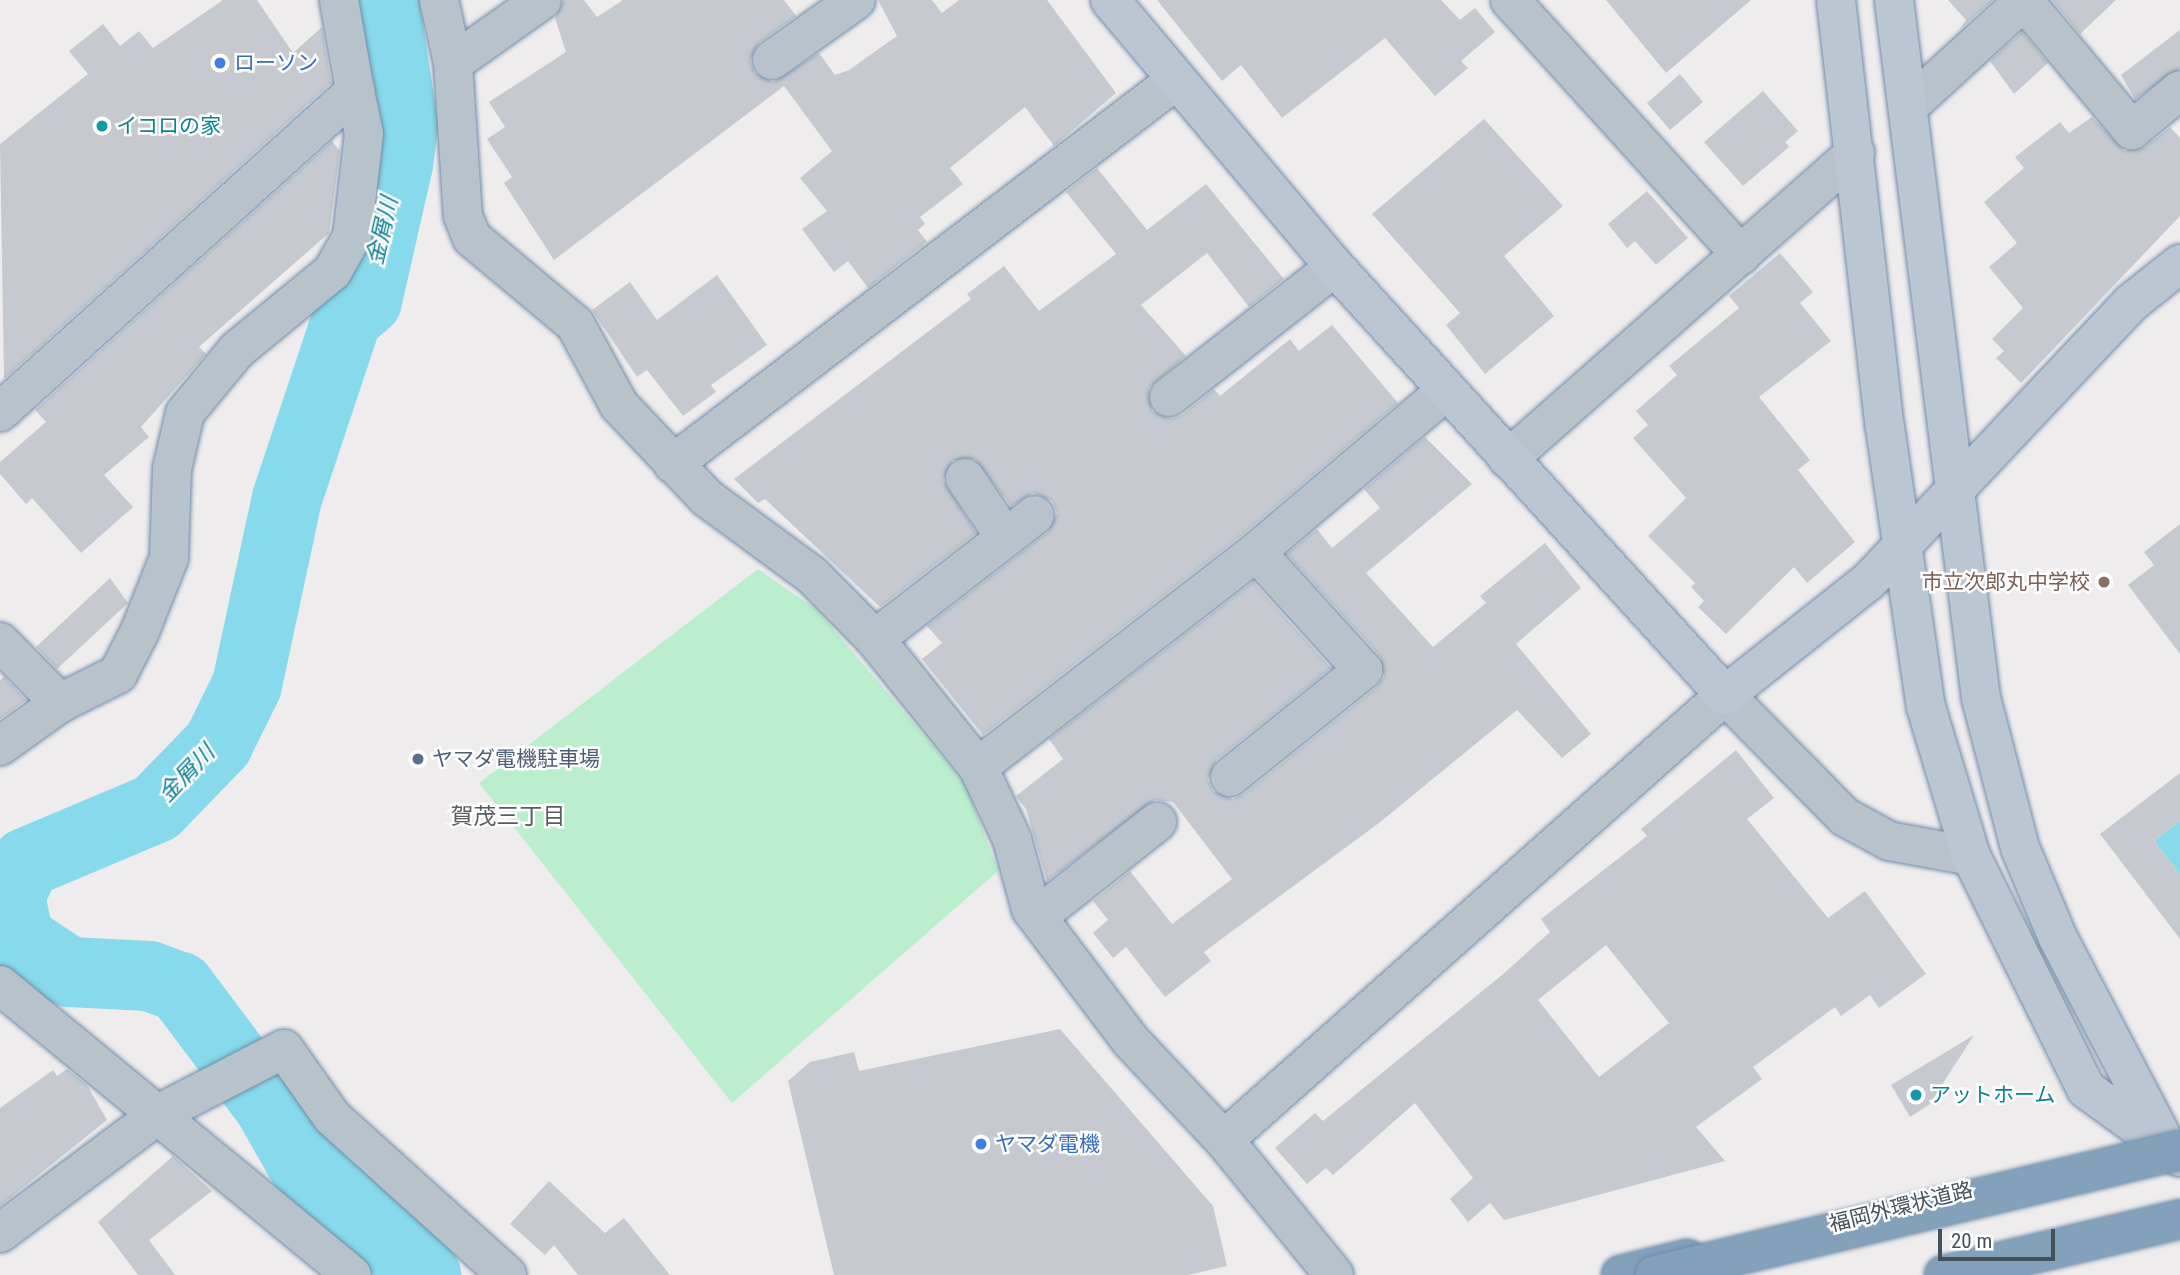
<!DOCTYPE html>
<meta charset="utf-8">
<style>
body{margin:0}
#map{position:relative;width:2180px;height:1275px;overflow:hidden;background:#efeced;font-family:"Roboto Condensed","Noto Sans JP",sans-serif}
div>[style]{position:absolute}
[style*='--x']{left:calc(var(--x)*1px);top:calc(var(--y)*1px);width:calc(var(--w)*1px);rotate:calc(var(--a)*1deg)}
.green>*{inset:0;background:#baeecc}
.water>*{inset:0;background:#87daeb}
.river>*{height:70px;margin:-35px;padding:0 35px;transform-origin:35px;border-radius:35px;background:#87daeb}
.building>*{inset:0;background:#c6cad0}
.roads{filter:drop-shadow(0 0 2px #6f8ca8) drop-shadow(0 0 2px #6f8ca8)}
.street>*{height:38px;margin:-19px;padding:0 19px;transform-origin:19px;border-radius:19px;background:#b8c2ca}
.secondary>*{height:38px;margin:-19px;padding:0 19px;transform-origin:19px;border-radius:19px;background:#bac6d1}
.highway>*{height:38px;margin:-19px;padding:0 19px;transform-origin:19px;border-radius:19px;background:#84a1bc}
.bridges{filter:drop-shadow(0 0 2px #6f8ca8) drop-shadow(0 0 2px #6f8ca8)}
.highway-bridge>*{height:38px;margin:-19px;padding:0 19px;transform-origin:19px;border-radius:19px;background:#84a1bc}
.dots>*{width:19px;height:19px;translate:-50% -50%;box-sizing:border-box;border:4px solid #fff;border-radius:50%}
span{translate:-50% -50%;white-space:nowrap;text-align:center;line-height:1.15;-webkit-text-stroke:5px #fff;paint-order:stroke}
.shop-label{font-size:21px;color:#366cbe}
.left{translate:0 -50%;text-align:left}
.culture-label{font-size:21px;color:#0d838f}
.education-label{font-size:21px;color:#785e54}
.right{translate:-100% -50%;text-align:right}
.service-label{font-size:21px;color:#4e5e75}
.street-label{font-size:21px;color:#45515a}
.water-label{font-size:23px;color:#0d7f96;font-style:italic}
.neighbourhood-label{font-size:23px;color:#595d61}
.scale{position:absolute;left:1938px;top:1229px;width:117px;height:32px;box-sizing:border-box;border:4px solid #45515a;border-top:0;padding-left:9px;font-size:21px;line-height:24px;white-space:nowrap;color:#45515a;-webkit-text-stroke:5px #fff;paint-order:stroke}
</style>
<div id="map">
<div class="green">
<i style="clip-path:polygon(758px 569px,817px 610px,966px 785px,998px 871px,732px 1103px,479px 783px)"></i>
</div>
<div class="water">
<i style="clip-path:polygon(2180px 821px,2180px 874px,2154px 841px)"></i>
</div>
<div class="river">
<i style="--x:384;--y:0;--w:126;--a:81.4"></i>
<i style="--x:403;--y:125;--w:39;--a:97"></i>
<i style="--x:398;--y:164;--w:140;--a:102.8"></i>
<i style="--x:367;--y:301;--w:26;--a:140"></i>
<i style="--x:347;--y:318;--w:190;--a:108.4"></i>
<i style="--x:287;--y:498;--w:191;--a:102.1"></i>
<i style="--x:247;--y:685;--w:66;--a:116.2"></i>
<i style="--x:218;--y:744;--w:89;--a:134.1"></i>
<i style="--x:156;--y:808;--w:141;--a:157.1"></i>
<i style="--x:26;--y:863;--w:37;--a:116"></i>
<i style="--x:10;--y:896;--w:44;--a:78.2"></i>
<i style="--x:19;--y:939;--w:60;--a:33.4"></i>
<i style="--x:69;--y:972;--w:80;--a:2.9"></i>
<i style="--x:149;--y:976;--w:33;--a:20"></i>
<i style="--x:180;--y:987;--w:146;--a:53.1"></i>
<i style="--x:268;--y:1104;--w:67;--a:60.4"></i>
<i style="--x:301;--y:1162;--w:169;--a:42.1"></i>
</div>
<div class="building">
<i style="clip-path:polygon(223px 0,257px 0,293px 53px,322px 27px,331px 83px,4px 379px,0 144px,88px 74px,69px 51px,103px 24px,120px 46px,139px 31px,153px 48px)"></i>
<i style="clip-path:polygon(564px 0,584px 0,597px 17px,623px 0,784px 0,796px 16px,759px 43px,750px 61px,755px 73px,773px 82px,819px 53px,835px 75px,849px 70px,897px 36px,878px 0,932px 0,942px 13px,959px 0,1047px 0,1116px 93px,1054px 146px,1025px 107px,950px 168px,963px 184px,920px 217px,925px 224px,918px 230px,927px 242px,868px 288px,848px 261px,834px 272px,802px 229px,827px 211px,800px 178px,832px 151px,784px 86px,554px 260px,504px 183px,512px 177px,487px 139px,505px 127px,489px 102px,566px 52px,555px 18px)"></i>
<i style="clip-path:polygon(1157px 0,1441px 0,1460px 20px,1475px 8px,1495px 32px,1461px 61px,1468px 68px,1435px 96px,1385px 38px,1282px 118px,1241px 65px,1222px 81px)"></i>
<i style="clip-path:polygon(1606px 0,1751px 0,1666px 73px)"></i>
<i style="clip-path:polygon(1948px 0,1993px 0,1960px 29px,1966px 20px)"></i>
<i style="clip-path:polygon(2052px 0,2116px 0,2080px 34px)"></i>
<i style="clip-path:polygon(2180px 30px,2180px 69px,2135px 99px,2121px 75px)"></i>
<i style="clip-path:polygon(2022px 32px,2048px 63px,2014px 94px,1990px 61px)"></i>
<i style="clip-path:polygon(1680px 74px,1703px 102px,1670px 130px,1647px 103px)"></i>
<i style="clip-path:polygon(1763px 91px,1798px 131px,1785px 142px,1789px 147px,1743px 186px,1704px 142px)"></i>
<i style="clip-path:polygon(2092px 117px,2125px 151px,2145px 147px,2170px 127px,2180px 138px,2180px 216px,2021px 383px,1996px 358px,2004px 351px,1992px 339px,2023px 308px,1989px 267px,2017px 243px,1984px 202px,2024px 168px,2015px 157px,2060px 122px,2069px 133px)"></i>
<i style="clip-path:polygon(1484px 119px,1563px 206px,1504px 256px,1554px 316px,1485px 374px,1446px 325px,1460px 313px,1372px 214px)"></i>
<i style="clip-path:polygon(332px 141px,340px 151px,329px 233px,199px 347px,206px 354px,141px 427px,149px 437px,104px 475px,133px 507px,81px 553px,32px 498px,26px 504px,0 474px,0 462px,46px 422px,35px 410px)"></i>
<i style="clip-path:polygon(1097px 168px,1147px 230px,1206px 184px,1284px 279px,1249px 307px,1207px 253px,1141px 305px,1186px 356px,1149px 388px,1152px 411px,1171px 419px,1182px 415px,1214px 389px,1220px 396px,1290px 339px,1299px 351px,1332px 325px,1398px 403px,1242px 535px,983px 735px,922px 659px,942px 643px,927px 626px,1048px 532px,1057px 513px,1052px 501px,1033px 493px,1011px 506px,975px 459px,953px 460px,943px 480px,976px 533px,880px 607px,765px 499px,758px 503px,734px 479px,971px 299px,967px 294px,1004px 266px,1039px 311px,1116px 254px,1066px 192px)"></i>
<i style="clip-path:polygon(1647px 191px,1688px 238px,1656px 265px,1635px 241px,1627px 248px,1608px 224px)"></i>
<i style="clip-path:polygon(1780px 253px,1813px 292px,1800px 303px,1831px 341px,1759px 397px,1810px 460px,1798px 470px,1855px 542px,1807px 583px,1794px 567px,1726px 634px,1698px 607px,1704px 601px,1691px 587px,1695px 583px,1648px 536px,1686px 498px,1633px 438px,1648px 425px,1636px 411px,1677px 375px,1669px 366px,1739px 308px,1729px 296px)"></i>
<i style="clip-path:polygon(717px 275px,767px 345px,711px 385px,716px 392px,683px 416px,647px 370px,637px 377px,592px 310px,630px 282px,657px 320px)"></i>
<i style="clip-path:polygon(1425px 437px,1472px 484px,1366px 573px,1433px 647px,1486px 603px,1480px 596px,1545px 543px,1581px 588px,1516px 644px,1591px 734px,1562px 758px,1517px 710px,1379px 823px,1204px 952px,1211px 961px,1165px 997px,1126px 947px,1113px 958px,1093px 933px,1108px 920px,1093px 901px,1130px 871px,1172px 924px,1232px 879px,1173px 802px,1155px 800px,1047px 881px,1026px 809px,1016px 796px,1063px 759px,1049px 739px,1253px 582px,1331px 668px,1216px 760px,1208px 780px,1213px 791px,1233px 799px,1244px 794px,1377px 687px,1384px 677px,1380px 656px,1287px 554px,1317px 529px,1332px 548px,1380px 508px,1364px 489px)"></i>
<i style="clip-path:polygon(2180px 524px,2180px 654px,2128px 585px,2154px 565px,2144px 552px)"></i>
<i style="clip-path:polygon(110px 578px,128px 603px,57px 669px,36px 647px)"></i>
<i style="clip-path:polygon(4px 677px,26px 700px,0 719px,0 680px)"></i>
<i style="clip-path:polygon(evenodd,1736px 750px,1774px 798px,1747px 819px,1828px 918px,1865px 891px,1926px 974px,1879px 1008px,1870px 995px,1841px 1016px,1835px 1007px,1753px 1067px,1762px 1079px,1696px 1127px,1725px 1161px,1504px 1220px,1490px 1203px,1468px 1222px,1450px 1199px,1473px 1178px,1415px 1103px,1333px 1175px,1326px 1168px,1307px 1184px,1275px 1148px,1315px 1113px,1323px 1121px,1502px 975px,1550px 932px,1541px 919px,1647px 836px,1641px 829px,1736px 750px,1606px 945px,1669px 1023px,1599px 1077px,1538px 1000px,1606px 945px)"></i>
<i style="clip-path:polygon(2180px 773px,2180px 821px,2154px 841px,2180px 874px,2180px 939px,2100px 834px)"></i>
<i style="clip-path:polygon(1060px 1029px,1213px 1206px,1227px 1266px,1188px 1275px,834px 1275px,788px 1081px,810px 1062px,854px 1052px,859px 1071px)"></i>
<i style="clip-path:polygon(1974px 1035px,1929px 1105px,1910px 1117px,1891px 1085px)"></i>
<i style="clip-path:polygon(67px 1069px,87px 1085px,107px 1120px,0 1206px,0 1108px,53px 1070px,57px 1076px)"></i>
<i style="clip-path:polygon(173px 1156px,212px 1191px,149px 1240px,175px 1275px,138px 1275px,98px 1222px)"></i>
<i style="clip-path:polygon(549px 1181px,605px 1233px,624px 1218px,670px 1275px,578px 1275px,554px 1245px,545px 1255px,510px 1224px)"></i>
</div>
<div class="roads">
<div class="street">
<i style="--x:439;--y:0;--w:65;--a:77.5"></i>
<i style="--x:453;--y:63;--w:153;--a:86.3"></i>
<i style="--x:463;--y:216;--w:24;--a:68"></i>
<i style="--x:472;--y:238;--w:134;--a:39.9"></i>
<i style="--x:575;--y:324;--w:92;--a:61.5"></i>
<i style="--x:619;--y:405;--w:128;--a:46.6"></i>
<i style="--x:707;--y:498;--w:130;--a:36.3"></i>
<i style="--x:812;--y:575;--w:90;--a:45.5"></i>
<i style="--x:875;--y:639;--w:164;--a:51.2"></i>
<i style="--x:978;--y:767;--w:80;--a:64.7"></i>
<i style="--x:1012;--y:839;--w:73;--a:74.8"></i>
<i style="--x:1031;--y:909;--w:166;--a:52.9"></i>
<i style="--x:1131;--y:1041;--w:136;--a:46.8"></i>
<i style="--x:1224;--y:1140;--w:174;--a:50.8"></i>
<i style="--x:1510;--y:0;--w:344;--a:47.8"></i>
<i style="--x:2024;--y:1;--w:168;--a:50.1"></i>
<i style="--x:2132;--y:130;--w:62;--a:-39.8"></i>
<i style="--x:772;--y:60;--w:103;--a:-35.5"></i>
<i style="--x:453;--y:63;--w:109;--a:-35.3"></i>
<i style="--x:1910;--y:105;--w:156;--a:-42.4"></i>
<i style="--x:1169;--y:397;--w:211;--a:-38.1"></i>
<i style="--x:0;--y:412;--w:479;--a:-42.1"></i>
<i style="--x:355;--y:91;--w:92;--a:-100"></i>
<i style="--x:1508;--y:459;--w:463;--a:-41.4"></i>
<i style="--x:673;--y:464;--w:631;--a:-37.34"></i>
<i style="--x:965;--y:478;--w:71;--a:55.9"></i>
<i style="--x:875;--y:639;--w:202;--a:-37.8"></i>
<i style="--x:0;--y:642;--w:86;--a:45.5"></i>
<i style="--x:60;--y:703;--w:74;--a:144.4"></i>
<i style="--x:60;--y:703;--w:65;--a:-26.6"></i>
<i style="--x:118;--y:674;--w:48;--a:-62.9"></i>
<i style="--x:140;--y:631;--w:79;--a:-68.3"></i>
<i style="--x:169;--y:558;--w:89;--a:-88.1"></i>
<i style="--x:172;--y:469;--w:57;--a:-76.9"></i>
<i style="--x:185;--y:413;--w:82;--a:-50.5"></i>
<i style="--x:237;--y:350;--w:123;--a:-39.4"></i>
<i style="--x:332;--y:272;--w:40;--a:-60.3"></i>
<i style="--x:352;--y:237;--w:104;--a:-83.4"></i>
<i style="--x:364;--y:134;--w:44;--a:-101.8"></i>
<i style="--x:978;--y:767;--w:351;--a:-37.7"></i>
<i style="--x:1256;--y:552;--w:249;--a:-40.3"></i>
<i style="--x:1230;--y:777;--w:171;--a:-38.8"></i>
<i style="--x:1363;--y:670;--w:159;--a:-132.2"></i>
<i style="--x:1038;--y:916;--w:152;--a:-38.3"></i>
<i style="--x:0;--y:985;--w:456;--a:39.5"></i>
<i style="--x:1224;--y:1140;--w:670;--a:-41.61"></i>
<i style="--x:1725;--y:695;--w:171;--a:45.5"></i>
<i style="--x:1845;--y:817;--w:50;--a:28.6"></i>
<i style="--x:1889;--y:841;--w:83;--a:10.4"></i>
<i style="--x:0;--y:1233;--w:202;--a:-36.8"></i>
<i style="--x:162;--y:1112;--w:137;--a:-27.3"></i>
<i style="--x:284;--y:1049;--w:83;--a:54.8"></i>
<i style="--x:332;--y:1117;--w:236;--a:42.1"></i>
</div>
<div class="secondary">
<i style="--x:1110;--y:0;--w:349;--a:49.9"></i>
<i style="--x:1335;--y:267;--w:579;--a:47.66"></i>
<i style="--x:1725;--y:695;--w:184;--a:-38.4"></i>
<i style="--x:1869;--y:581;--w:382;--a:-46.7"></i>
<i style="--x:2131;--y:303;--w:63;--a:-38.5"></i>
<i style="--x:1836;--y:0;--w:430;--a:83.5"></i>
<i style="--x:1885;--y:427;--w:283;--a:81.7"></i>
<i style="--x:1926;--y:707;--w:156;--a:73.2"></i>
<i style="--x:1971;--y:856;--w:260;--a:63.7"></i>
<i style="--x:2086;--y:1089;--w:116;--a:35.9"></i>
<i style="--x:1894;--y:0;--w:703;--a:82.9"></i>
<i style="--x:1981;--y:698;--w:155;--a:75.4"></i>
<i style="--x:2020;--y:848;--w:98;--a:67.1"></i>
<i style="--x:2058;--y:938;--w:227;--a:62.4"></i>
</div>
<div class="highway">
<i style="--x:1621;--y:1275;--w:68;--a:-13.6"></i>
<i style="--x:1944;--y:1275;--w:243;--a:-13.3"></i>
</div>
</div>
<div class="bridges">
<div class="highway-bridge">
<i style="--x:1655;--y:1275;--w:540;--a:-13.39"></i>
</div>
</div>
<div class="dots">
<i style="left:220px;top:63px;background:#3f7fe0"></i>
<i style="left:102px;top:126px;background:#0f9aa8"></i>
<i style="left:2104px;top:582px;background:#8d6e63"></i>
<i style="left:418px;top:759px;background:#5c6f8a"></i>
<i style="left:1916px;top:1095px;background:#0f9aa8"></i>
<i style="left:981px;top:1144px;background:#3f7fe0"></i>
</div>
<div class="shop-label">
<span class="left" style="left:234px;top:63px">ローソン</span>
<span class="left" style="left:995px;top:1144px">ヤマダ電機</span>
</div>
<div class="culture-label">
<span class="left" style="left:116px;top:126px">イコロの家</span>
<span class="left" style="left:1930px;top:1095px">アットホーム</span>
</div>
<div class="education-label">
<span class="right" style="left:2090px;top:582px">市立次郎丸中学校</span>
</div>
<div class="service-label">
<span class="left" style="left:432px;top:759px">ヤマダ電機駐車場</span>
</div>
<div class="street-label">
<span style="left:1901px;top:1207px;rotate:-14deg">福岡外環状道路</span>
</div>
<div class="water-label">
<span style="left:383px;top:231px;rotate:-77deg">金屑川</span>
<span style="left:187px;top:774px;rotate:-46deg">金屑川</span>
</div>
<div class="neighbourhood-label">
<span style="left:508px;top:817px">賀茂三丁目</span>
</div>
<div class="scale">20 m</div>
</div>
